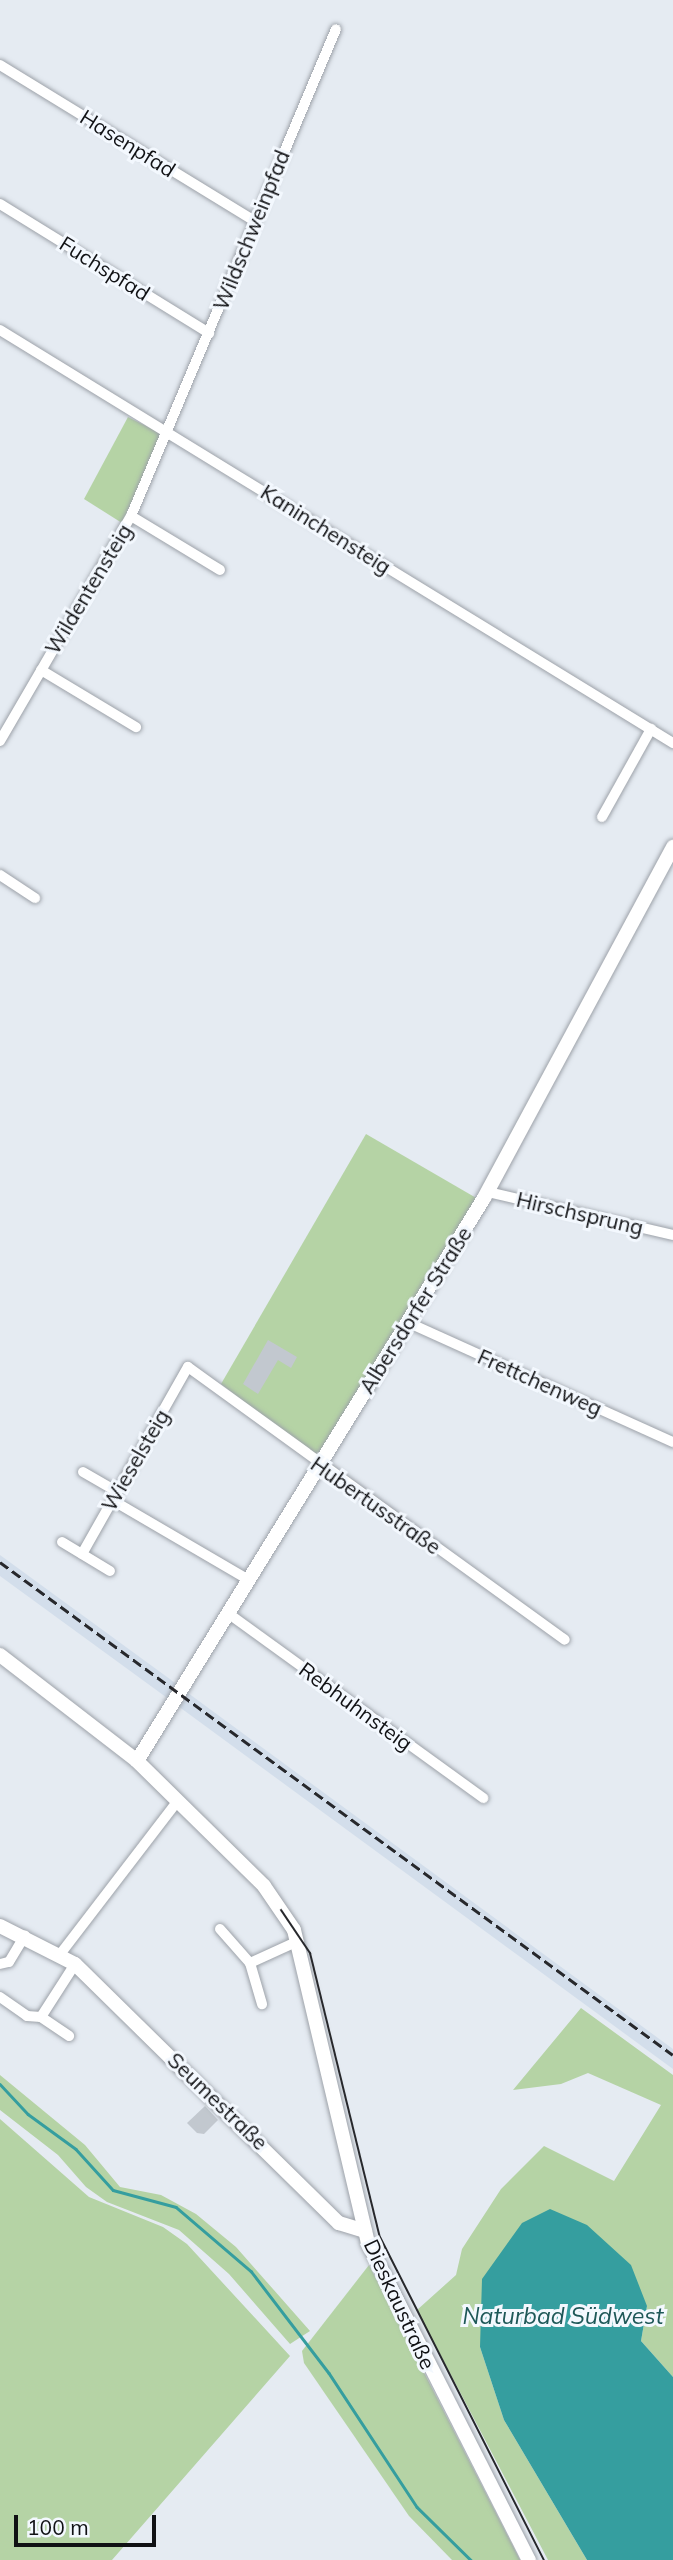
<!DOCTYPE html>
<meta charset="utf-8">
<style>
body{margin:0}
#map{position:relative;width:673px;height:2560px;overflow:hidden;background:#e5ebf2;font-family:Mulish,sans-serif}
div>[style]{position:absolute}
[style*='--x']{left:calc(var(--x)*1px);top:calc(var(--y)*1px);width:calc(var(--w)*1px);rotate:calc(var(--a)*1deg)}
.built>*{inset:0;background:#d3deeb}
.green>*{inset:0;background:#b5d3a5}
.water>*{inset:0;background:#359e9f}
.stream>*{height:2.5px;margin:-1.25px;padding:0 1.25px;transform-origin:1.25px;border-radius:1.25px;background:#359e9f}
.building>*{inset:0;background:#c2c8cf}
.roads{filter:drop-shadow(0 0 2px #9da2a9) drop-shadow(0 0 2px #9da2a9)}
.street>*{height:10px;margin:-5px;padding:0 5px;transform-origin:5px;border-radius:5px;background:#fff}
.secondary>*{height:14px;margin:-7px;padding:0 7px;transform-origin:7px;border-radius:7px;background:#fff}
.tram>*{height:2px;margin:-1px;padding:0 1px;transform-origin:1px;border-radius:1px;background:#27282c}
.rail>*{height:2.5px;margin-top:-1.25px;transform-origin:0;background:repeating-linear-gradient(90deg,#27282c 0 10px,transparent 0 15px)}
span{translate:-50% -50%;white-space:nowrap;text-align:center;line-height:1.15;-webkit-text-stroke:6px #f3f8fe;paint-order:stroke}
.street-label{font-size:21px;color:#101114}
.water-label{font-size:23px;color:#1e5858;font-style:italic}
.scale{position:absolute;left:14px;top:2515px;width:142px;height:32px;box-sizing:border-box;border:4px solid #101114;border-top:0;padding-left:9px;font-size:21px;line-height:24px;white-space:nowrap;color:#101114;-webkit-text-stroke:5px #f3f8fe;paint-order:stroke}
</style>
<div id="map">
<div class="built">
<i style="clip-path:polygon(0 1555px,178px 1685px,170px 1700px,0 1576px)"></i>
<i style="clip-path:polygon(188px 1693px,673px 2049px,673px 2069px,178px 1706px)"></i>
</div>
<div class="green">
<i style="clip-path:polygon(128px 417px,162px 434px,122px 523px,84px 499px)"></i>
<i style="clip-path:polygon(366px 1134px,478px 1199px,316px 1457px,221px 1384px)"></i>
<i style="clip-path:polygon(581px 2008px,673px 2075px,673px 2377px,641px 2341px,647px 2306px,480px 2347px,504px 2420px,587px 2560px,548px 2560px,417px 2310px,456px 2275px,462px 2249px,501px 2189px,544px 2146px,614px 2181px,661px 2105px,588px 2073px,561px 2084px,513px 2090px)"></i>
<i style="clip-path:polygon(0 2075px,85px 2145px,120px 2187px,161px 2195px,196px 2214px,236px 2247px,310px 2331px,290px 2344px,229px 2274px,179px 2230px,107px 2202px,86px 2187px,58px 2155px,0 2110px)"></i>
<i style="clip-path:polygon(0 2119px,89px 2197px,163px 2227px,187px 2244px,290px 2356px,112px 2560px,0 2560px)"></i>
<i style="clip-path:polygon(369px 2265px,520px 2560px,452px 2560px,409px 2516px,304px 2363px,302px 2351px)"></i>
</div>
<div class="water">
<i style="clip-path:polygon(550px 2209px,587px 2225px,631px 2265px,647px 2306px,641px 2341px,673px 2377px,673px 2560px,587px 2560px,504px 2420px,480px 2347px,482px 2279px,522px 2223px)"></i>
</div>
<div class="stream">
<i style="--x:0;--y:2084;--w:41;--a:47"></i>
<i style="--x:28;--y:2114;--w:59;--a:36.1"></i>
<i style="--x:76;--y:2149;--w:55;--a:47.9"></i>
<i style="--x:113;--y:2190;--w:65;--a:15.1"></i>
<i style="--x:176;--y:2207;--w:99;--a:40.5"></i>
<i style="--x:251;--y:2271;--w:128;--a:52.6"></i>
<i style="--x:329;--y:2373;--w:160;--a:56.7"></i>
<i style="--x:417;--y:2507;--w:76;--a:44.5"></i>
</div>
<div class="building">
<i style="clip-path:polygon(268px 1340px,297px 1357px,291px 1368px,278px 1360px,258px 1394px,243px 1384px)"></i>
<i style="clip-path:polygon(205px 2106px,218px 2120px,204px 2134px,197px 2133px,187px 2123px)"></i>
</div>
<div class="roads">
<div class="street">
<i style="--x:0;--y:65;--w:300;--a:31.5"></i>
<i style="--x:0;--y:204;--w:246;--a:31.7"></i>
<i style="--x:0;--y:330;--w:790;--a:31.54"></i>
<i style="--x:131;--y:516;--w:104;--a:31.2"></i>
<i style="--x:41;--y:670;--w:111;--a:31"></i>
<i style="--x:0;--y:741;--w:260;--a:-59.8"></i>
<i style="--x:131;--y:516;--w:528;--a:-67.17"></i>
<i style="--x:602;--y:817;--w:101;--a:-60.9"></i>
<i style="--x:0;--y:875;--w:42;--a:33.3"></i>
<i style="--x:488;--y:1192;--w:190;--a:13.1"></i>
<i style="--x:407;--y:1322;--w:292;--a:24.3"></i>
<i style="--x:83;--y:1472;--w:39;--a:30"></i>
<i style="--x:112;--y:1500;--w:159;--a:30.3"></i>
<i style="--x:62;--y:1542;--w:56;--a:31.1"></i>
<i style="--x:82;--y:1554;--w:215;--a:-60.5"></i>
<i style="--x:188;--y:1367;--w:465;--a:35.9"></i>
<i style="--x:229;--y:1614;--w:314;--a:35.9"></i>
<i style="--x:220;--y:1929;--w:45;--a:48.6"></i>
<i style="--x:250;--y:1963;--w:43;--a:73.7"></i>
<i style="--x:61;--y:1953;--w:190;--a:-52.5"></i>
<i style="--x:250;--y:1963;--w:53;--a:-24.6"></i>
<i style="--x:0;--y:1964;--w:9;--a:-13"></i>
<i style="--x:9;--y:1962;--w:31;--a:-59"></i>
<i style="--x:0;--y:1997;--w:33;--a:35"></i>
<i style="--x:27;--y:2016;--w:14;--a:4"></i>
<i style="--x:41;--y:2017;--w:63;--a:-57.3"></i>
<i style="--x:41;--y:2017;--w:34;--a:34"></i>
</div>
<div class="secondary">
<i style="--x:0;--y:1655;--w:173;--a:37.7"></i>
<i style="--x:137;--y:1761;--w:178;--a:44.5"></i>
<i style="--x:264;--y:1886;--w:53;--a:55.7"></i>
<i style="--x:294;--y:1930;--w:322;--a:76.7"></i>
<i style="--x:368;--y:2243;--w:356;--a:63.1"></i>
<i style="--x:137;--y:1761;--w:661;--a:-58.35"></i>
<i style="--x:484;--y:1198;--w:399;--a:-61.7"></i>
<i style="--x:0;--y:1926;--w:84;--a:26.9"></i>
<i style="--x:75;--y:1964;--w:370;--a:44.5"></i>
<i style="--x:339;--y:2223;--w:27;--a:17"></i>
</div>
</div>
<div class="tram">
<i style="--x:281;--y:1910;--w:52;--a:56"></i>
<i style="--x:310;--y:1953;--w:292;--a:76.2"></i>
<i style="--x:380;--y:2237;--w:362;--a:63.1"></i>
</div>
<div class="rail">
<i style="--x:0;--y:1562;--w:834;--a:36.22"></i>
</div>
<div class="street-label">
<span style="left:128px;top:143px;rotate:32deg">Hasenpfad</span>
<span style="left:251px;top:230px;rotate:-68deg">Wildschweinpfad</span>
<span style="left:105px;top:268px;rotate:32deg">Fuchspfad</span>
<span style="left:326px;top:529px;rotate:32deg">Kaninchensteig</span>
<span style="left:88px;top:589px;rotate:-59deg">Wildentensteig</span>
<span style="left:580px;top:1213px;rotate:13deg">Hirschsprung</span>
<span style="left:415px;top:1310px;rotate:-58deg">Albersdorfer Straße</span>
<span style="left:540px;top:1382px;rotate:24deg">Frettchenweg</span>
<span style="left:135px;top:1460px;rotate:-60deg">Wieselsteig</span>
<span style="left:376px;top:1505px;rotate:35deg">Hubertusstraße</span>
<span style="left:356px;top:1706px;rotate:36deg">Rebhuhnsteig</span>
<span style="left:218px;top:2101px;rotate:44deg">Seumestraße</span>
<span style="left:400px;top:2304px;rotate:65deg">Dieskaustraße</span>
</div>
<div class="water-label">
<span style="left:563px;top:2316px">Naturbad Südwest</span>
</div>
<div class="scale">100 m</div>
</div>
